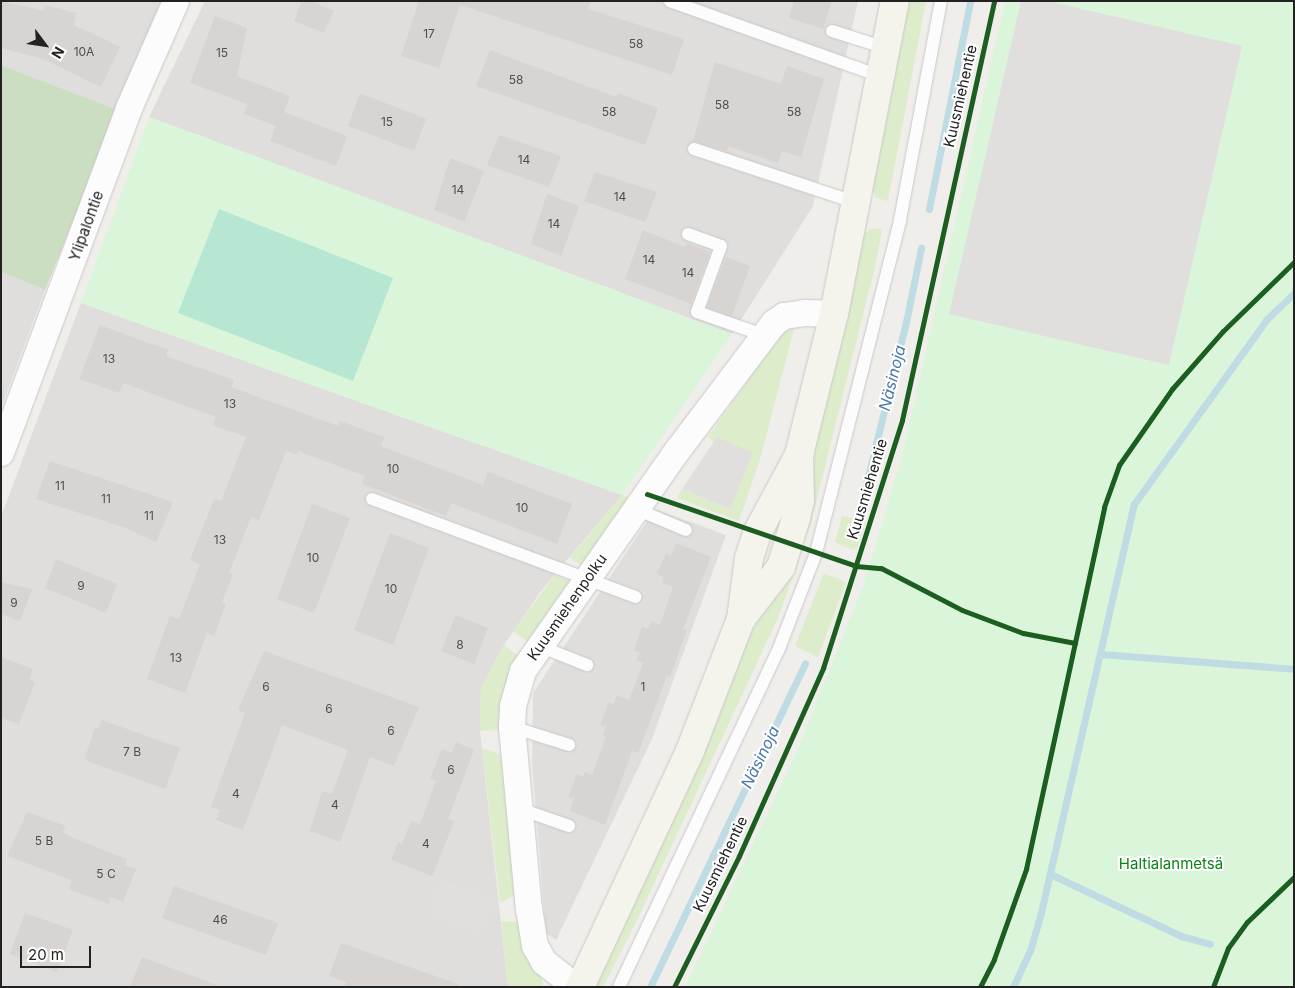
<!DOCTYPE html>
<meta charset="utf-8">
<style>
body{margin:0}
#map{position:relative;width:1295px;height:988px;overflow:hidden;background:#f0eeeb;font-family:Inter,sans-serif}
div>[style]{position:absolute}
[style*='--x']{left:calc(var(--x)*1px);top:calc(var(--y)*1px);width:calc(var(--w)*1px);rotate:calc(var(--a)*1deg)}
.residential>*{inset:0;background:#dfdedc}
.grass>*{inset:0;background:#ddeccb}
.forest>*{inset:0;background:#cbdec1}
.park>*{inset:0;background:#daf5da}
.pitch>*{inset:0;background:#b7e6d2}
.parking>*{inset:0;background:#e0dfde}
.stream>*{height:7px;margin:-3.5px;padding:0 3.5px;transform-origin:3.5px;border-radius:3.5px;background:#bfdbe3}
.building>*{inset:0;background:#d7d4d2}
.roads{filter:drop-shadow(0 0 1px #c9c8c7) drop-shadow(0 0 1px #c9c8c7)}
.service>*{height:12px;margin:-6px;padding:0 6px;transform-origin:6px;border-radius:6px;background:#fdfcfc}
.minor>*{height:26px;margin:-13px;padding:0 13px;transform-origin:13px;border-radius:13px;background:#fdfcfc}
.secondary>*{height:28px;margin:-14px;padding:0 14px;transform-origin:14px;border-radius:14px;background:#f4f4ed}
.cycleway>*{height:5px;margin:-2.5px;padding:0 2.5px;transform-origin:2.5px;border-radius:2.5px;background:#1b5e20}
span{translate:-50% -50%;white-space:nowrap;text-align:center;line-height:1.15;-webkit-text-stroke:4px #fff;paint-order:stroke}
.number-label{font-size:12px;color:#4f4e4e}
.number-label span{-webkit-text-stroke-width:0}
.street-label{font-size:15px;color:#222}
.park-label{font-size:15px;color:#0c8416}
.water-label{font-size:16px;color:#4a7aab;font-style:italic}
.frame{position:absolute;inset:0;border:2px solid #222;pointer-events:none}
.north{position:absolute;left:20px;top:20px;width:50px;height:50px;-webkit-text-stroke:4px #fff;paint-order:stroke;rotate:121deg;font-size:14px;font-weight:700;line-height:20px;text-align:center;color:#222}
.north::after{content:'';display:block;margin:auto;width:18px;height:22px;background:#222;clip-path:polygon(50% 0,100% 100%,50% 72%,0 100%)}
.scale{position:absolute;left:20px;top:946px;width:71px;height:22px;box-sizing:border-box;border:2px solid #222;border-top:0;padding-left:6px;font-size:15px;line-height:18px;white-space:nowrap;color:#222;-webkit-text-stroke:4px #fff;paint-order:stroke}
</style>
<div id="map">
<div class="residential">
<i style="clip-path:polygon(1px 1px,166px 1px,118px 110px,1px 65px)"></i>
<i style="clip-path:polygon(205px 1px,858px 1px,813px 206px,732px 334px,149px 117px)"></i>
<i style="clip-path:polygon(1px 272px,45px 290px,1px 408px)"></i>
<i style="clip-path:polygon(81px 303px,622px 495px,541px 591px,504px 645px,481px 688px,480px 731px,508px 987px,1px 987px,1px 517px)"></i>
<i style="clip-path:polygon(655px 509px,726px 535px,652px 739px,556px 940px,546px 933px,532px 764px,533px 693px)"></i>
</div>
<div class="grass">
<i style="clip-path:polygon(907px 1px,926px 1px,888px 201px,876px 198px,871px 188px)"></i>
<i style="clip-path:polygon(869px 229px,882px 229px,876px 263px,808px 534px,802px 532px,809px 503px,816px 434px,863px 235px)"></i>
<i style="clip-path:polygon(794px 329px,761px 456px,739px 521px,677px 498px,682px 489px,730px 509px,717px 437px,714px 442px,708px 437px,748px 381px,750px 368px,779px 332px)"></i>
<i style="clip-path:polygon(622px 495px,630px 499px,585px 567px,570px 558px)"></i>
<i style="clip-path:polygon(842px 516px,866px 521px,857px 548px,853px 550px,835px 542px)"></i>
<i style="clip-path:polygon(793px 559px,799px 560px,778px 618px,639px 916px,603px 987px,589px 987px,741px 650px)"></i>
<i style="clip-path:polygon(824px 573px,846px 582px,818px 657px,795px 646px)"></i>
<i style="clip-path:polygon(555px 575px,572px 581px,530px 643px,513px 631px)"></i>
<i style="clip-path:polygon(504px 645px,518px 656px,503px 730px,480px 731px,481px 688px)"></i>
<i style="clip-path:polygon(482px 748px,499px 754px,504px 764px,515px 885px,514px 895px,500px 903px)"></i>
<i style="clip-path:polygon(501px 921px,522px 922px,527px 958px,542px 977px,543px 987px,508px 987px)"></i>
</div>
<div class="forest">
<i style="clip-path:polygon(1px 65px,118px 110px,45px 290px,1px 272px)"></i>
</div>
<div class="park">
<i style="clip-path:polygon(1005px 1px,1294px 1px,1294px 987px,685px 987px,798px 749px,865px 581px,903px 451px)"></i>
<i style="clip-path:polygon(149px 117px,239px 150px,732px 334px,622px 495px,81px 303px)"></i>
</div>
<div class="pitch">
<i style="clip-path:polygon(219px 209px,393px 278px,353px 381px,178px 313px)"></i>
</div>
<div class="parking">
<i style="clip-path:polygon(1021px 1px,1048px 1px,1242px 46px,1169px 365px,949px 314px)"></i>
<i style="clip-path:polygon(717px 437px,753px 453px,730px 509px,682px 489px)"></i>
<i style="clip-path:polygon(442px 880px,494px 900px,481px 934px,429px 914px)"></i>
</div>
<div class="stream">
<i style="--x:929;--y:209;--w:212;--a:-78.8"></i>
<i style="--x:860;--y:509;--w:193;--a:-76.2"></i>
<i style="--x:906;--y:322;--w:76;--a:-78.5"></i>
<i style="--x:1101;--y:654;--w:194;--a:4.4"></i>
<i style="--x:1050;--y:874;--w:145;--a:25.3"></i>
<i style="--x:1181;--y:936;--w:30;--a:15"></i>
<i style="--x:650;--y:987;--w:359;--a:-64.4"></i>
<i style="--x:1013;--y:987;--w:40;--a:-65"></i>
<i style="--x:1030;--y:951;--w:35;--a:-74"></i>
<i style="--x:1040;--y:917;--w:424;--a:-77.2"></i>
<i style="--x:1134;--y:504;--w:226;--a:-54.3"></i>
<i style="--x:1266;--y:320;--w:39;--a:-44"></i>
</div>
<div class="building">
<i style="clip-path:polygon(1px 1px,44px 11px,45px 5px,76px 13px,74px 25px,120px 47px,101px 87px,43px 59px,1px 48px)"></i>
<i style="clip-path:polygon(302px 1px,311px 1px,334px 11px,324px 33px,294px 21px)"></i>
<i style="clip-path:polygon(419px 1px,591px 1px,588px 9px,684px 39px,672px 75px,460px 5px,439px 68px,401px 56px)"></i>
<i style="clip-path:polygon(794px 1px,832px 1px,823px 29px,789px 18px)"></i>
<i style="clip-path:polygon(215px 16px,247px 28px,237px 76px,290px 96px,284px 112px,347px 136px,336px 166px,270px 141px,276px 126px,244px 114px,248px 104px,190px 83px)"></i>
<i style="clip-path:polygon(490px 50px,616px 97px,618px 93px,658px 108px,645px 145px,476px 86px)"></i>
<i style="clip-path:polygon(715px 62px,781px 84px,787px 66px,824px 79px,801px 157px,782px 151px,778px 163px,728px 146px,727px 151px,693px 141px)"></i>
<i style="clip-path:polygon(360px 93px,426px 119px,414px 151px,348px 126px)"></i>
<i style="clip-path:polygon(499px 135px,561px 156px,549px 187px,487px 165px)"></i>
<i style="clip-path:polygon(450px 158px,484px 171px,464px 222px,434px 210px)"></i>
<i style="clip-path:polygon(595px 172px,657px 192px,645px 222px,584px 201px)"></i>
<i style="clip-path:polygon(547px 194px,579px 206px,561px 256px,531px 244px)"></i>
<i style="clip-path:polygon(643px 230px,685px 247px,687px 243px,710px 252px,691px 304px,625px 279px)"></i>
<i style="clip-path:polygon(726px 257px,750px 266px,732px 316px,707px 307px)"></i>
<i style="clip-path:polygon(100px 325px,168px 350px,166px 356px,234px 380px,231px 387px,338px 426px,340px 421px,384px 437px,381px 446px,483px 485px,488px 472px,572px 504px,557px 544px,451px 503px,446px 516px,362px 484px,365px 476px,298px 451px,297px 455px,286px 451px,259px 520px,251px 517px,229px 573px,233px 574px,222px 602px,226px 604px,214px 636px,207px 633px,185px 693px,147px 679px,170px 616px,179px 619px,200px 564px,190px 560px,214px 499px,221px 501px,246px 437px,213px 425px,216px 417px,123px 383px,119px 393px,79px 379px)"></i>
<i style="clip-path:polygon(50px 461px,173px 502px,156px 542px,126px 528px,36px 499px)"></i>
<i style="clip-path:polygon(312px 504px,350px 518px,314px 613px,277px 599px)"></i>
<i style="clip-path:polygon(390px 533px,429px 548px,393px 645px,354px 630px)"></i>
<i style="clip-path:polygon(676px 543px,711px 557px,683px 629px,687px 630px,670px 677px,667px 676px,638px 753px,632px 751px,605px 825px,570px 811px,574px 799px,568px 797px,577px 774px,583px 777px,585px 772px,592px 775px,606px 737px,603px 735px,606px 727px,600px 725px,609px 702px,613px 704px,617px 695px,629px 700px,643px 663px,636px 660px,640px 653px,634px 650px,642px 627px,648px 629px,651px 621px,660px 625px,673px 587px,662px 583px,664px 577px,657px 574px,666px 553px,671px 555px)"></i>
<i style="clip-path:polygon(56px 559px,117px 584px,106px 613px,45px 588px)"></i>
<i style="clip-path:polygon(1px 582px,32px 589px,20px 621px,1px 614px)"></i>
<i style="clip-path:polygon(456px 615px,488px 628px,474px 664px,441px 651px)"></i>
<i style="clip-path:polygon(264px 651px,419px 707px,394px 766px,370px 757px,340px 842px,310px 831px,322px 791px,332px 794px,348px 750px,282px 725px,243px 830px,216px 820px,220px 810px,211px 807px,245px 713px,238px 710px)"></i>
<i style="clip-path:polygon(1px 657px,33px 669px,29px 680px,35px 682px,19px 724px,1px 718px)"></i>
<i style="clip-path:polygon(102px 720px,180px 748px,165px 789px,87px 761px,85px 757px,95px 728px,98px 729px)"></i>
<i style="clip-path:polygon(456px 742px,474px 750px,448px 819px,454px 822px,432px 876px,391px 860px,398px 842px,402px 844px,411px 821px,420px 824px,436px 781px,430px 779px,442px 749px,452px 753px)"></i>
<i style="clip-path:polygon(27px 812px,66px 826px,63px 832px,73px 838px,127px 859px,125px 865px,136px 869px,123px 902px,111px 897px,109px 904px,69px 889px,72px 880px,7px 856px)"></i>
<i style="clip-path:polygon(174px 886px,278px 923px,266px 955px,162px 918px)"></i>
<i style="clip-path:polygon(25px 913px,73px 930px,57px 972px,10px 954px)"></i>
<i style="clip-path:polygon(341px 943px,458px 984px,458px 987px,345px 987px,346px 982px,329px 976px)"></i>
<i style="clip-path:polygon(142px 957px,216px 985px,216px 987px,130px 987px)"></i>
</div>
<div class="roads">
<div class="service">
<i style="--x:670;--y:1;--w:223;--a:19.7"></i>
<i style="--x:832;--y:31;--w:57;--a:17.5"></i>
<i style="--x:694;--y:149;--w:172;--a:18.3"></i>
<i style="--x:688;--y:234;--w:35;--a:20"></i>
<i style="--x:721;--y:246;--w:70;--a:110"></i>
<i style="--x:697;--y:312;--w:70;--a:19.2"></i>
<i style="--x:372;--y:499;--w:281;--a:20.4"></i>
<i style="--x:636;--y:509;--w:54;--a:22.8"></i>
<i style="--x:539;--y:646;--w:52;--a:21.6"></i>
<i style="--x:512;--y:727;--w:60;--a:17.5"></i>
<i style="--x:520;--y:809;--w:52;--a:19.1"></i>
<i style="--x:619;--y:987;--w:372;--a:-64.7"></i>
<i style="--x:778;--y:651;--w:105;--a:-68.8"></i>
<i style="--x:816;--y:553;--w:343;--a:-75.8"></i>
<i style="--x:900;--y:220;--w:223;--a:-79.4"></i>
</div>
<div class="minor">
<i style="--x:1;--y:453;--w:370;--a:-69.6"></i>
<i style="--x:130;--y:106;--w:115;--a:-66.3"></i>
<i style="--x:576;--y:987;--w:41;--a:-142"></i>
<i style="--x:544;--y:962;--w:18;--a:-119"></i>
<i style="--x:535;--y:946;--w:36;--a:-99"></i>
<i style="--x:529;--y:910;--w:184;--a:-95.3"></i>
<i style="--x:512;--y:727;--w:21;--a:-87"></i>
<i style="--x:513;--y:706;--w:36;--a:-74"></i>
<i style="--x:523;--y:671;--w:270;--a:-55"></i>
<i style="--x:678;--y:450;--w:159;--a:-52.9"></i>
<i style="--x:774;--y:323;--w:12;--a:-35"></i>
<i style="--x:784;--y:316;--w:21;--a:-8"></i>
<i style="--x:805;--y:313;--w:29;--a:2"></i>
</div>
<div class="secondary">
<i style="--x:741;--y:619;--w:66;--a:-52.4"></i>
<i style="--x:781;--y:567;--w:51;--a:-73"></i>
<i style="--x:796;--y:518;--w:18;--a:-77"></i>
<i style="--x:800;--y:500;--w:45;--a:-91.3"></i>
<i style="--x:799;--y:455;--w:145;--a:-76.1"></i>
<i style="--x:834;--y:314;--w:319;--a:-79"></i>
<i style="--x:580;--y:987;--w:260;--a:-65"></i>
<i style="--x:690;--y:751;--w:142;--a:-68.9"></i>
<i style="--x:741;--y:619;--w:62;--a:-82.5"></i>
<i style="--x:749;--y:558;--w:26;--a:-72"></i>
<i style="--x:757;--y:533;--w:89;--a:-61.7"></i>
</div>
</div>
<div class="cycleway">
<i style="--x:647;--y:494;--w:221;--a:19"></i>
<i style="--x:856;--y:566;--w:25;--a:5"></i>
<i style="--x:881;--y:568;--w:91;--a:27.4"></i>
<i style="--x:962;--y:610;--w:65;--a:20.7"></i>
<i style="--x:1023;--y:633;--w:53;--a:10.9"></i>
<i style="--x:674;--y:987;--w:146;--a:-63.6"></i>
<i style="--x:739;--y:856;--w:206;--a:-65.9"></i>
<i style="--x:823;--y:668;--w:260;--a:-72.3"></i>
<i style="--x:902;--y:420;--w:429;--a:-77.6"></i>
<i style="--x:980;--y:987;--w:31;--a:-63"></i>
<i style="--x:994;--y:959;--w:96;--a:-70.4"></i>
<i style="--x:1026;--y:869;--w:370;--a:-77.8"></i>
<i style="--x:1104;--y:507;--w:45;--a:-70.3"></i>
<i style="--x:1119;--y:465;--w:93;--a:-55.1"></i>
<i style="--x:1172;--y:389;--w:77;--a:-48.7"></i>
<i style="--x:1223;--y:331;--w:99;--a:-44.2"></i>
<i style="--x:1213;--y:987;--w:42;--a:-69"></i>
<i style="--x:1228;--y:948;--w:32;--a:-54"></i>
<i style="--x:1247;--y:922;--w:65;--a:-43.8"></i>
</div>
<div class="number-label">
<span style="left:429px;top:34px">17</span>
<span style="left:636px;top:44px">58</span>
<span style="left:84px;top:52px">10A</span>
<span style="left:222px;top:53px">15</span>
<span style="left:516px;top:80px">58</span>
<span style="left:722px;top:105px">58</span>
<span style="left:609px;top:112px">58</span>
<span style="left:794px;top:112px">58</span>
<span style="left:387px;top:122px">15</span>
<span style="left:524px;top:160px">14</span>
<span style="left:458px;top:190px">14</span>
<span style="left:620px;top:197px">14</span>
<span style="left:554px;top:224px">14</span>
<span style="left:649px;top:260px">14</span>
<span style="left:688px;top:273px">14</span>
<span style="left:109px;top:359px">13</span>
<span style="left:230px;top:404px">13</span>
<span style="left:393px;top:469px">10</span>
<span style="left:60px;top:486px">11</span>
<span style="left:106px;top:499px">11</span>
<span style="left:522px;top:508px">10</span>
<span style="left:149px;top:516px">11</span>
<span style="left:220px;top:540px">13</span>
<span style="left:313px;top:558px">10</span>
<span style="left:81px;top:586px">9</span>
<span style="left:391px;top:589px">10</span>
<span style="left:14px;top:603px">9</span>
<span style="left:460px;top:645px">8</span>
<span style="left:176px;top:658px">13</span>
<span style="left:266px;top:687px">6</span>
<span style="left:643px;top:687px">1</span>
<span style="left:329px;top:709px">6</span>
<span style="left:391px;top:731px">6</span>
<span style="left:132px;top:752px">7 B</span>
<span style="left:451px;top:770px">6</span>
<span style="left:236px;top:794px">4</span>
<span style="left:335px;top:805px">4</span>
<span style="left:44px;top:841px">5 B</span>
<span style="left:426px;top:844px">4</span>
<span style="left:106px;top:874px">5 C</span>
<span style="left:220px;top:920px">46</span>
</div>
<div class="street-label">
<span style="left:960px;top:96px;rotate:-77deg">Kuusmiehentie</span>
<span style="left:86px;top:226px;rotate:-70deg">Ylipalontie</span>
<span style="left:867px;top:489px;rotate:-73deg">Kuusmiehentie</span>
<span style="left:567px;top:607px;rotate:-55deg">Kuusmiehenpolku</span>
<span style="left:720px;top:864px;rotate:-64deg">Kuusmiehentie</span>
</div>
<div class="park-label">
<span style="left:1171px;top:864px">Haltialanmetsä</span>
</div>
<div class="water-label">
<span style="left:892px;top:378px;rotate:-76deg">Näsinoja</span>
<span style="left:760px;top:757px;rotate:-64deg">Näsinoja</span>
</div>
<div class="frame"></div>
<div class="north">N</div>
<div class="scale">20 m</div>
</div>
